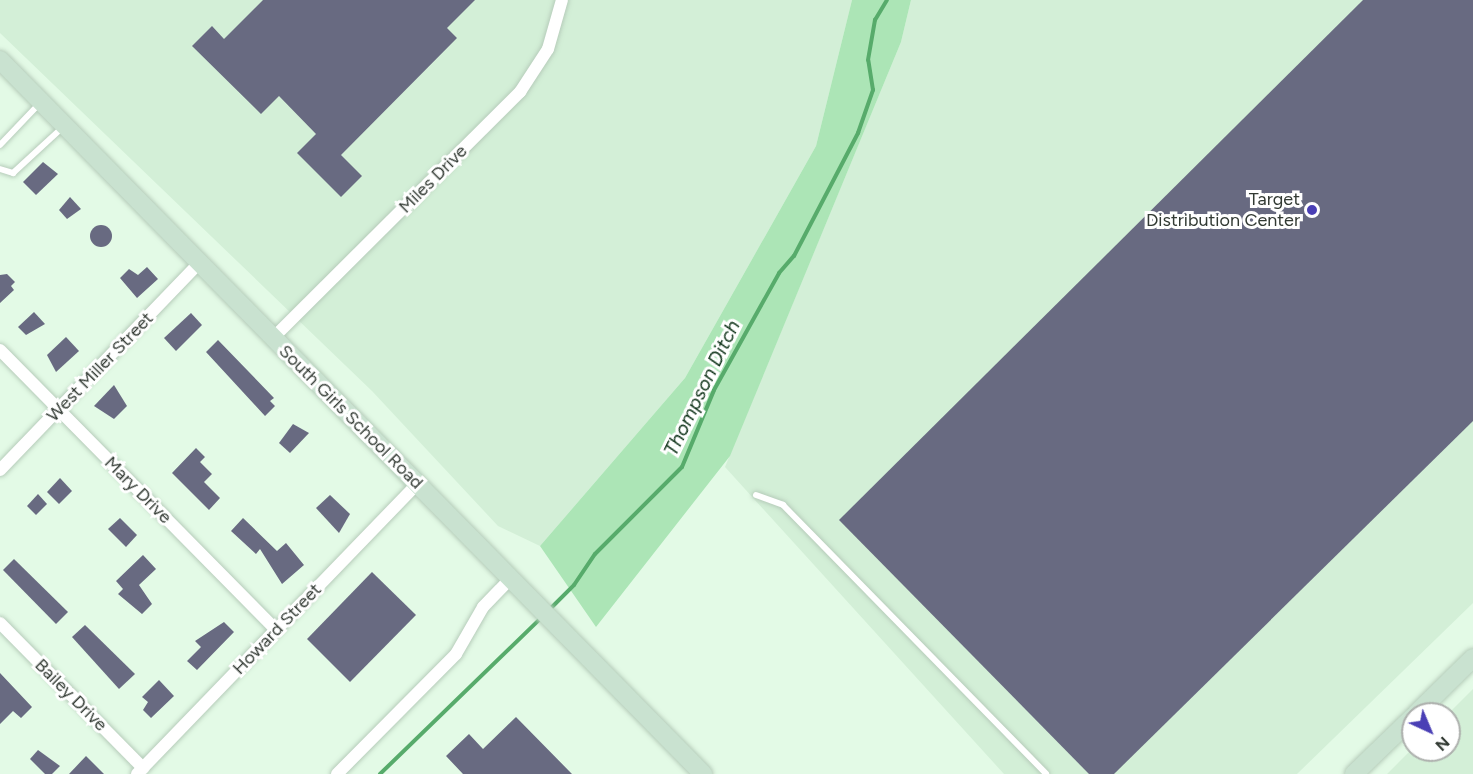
<!DOCTYPE html>
<style>
body{margin:0}
#map{position:relative;width:1473px;height:774px;overflow:hidden;background:#e3fae6;font-family:Figtree,sans-serif}
div>[style]{position:absolute}
[style*='--x']{left:calc(var(--x)*1px);top:calc(var(--y)*1px);width:calc(var(--w)*1px);rotate:calc(var(--a)*1deg)}
.built>*{inset:0;background:#d3efd7}
.green>*{inset:0;background:#ace5b6}
.stream>*{height:4px;margin:-2px;padding:0 2px;transform-origin:2px;border-radius:2px;background:#57ab6b}
.building>*{inset:0;background:#686a81}
.round{border-radius:50%}
.roads{filter:drop-shadow(0 0 2px #b6ccba) drop-shadow(0 0 2px #b6ccba)}
.lane>*{height:6px;margin:-3px;padding:0 3px;transform-origin:3px;border-radius:3px;background:#fff}
.street>*{height:12px;margin:-6px;padding:0 6px;transform-origin:6px;border-radius:6px;background:#fff}
.secondary>*{height:18px;margin:-9px;padding:0 9px;transform-origin:9px;border-radius:9px;background:#c9e2d0}
.dots>*{width:16px;height:16px;translate:-50% -50%;box-sizing:border-box;border:3px solid #fff;border-radius:50%}
span{translate:-50% -50%;white-space:nowrap;text-align:center;line-height:1.15;-webkit-text-stroke:6px #fff;paint-order:stroke}
.street-label{font-size:18px;color:#323a33}
.poi-label{font-size:18px;color:#323a33}
.right{translate:-100% -50%;text-align:right}
.water-label{font-size:20px;color:#12361c;font-style:italic}
.north{position:absolute;left:1401px;top:702px;width:60px;height:60px;box-sizing:border-box;background:#fff;border:2px solid #adb0ad;border-radius:50%;rotate:136deg;font-size:16px;font-weight:700;line-height:24px;text-align:center;color:#323a33}
.north::after{content:'';display:block;margin:auto;width:21px;height:27px;background:#4a3fb5;clip-path:polygon(50% 0,100% 100%,50% 72%,0 100%)}
</style>
<div id="map">
<div class="built">
<i style="clip-path:polygon(0 0,852px 0,816px 146px,685px 378px,540px 546px,498px 526px,372px 391px,0 33px)"></i>
<i style="clip-path:polygon(911px 0,1473px 0,1473px 603px,1297px 774px,1004px 774px,725px 467px,901px 42px)"></i>
<i style="clip-path:polygon(1473px 689px,1473px 774px,1387px 774px,1413px 748px,1449px 750px,1448px 714px)"></i>
</div>
<div class="green">
<i style="clip-path:polygon(852px 0,911px 0,901px 42px,730px 456px,596px 627px,540px 546px,685px 378px,816px 146px)"></i>
</div>
<div class="stream">
<i style="--x:548;--y:611;--w:37;--a:-45"></i>
<i style="--x:574;--y:585;--w:37;--a:-56"></i>
<i style="--x:595;--y:554;--w:123;--a:-45"></i>
<i style="--x:682;--y:467;--w:83;--a:-67.4"></i>
<i style="--x:714;--y:390;--w:134;--a:-60.9"></i>
<i style="--x:779;--y:273;--w:23;--a:-49"></i>
<i style="--x:794;--y:256;--w:139;--a:-62.5"></i>
<i style="--x:858;--y:133;--w:46;--a:-70.8"></i>
<i style="--x:873;--y:90;--w:30;--a:-99"></i>
<i style="--x:868;--y:60;--w:41;--a:-80.1"></i>
<i style="--x:875;--y:20;--w:23;--a:-59"></i>
<i style="--x:380;--y:774;--w:224;--a:-44.1"></i>
</div>
<div class="building">
<i style="clip-path:polygon(263px 0,475px 0,447px 28px,457px 38px,341px 155px,362px 176px,341px 197px,297px 153px,316px 134px,279px 96px,261px 114px,192px 46px,212px 26px,224px 39px)"></i>
<i style="clip-path:polygon(1363px 0,1473px 0,1473px 421px,1114px 774px,1089px 774px,839px 520px)"></i>
<i style="clip-path:polygon(43px 162px,58px 174px,36px 195px,23px 182px)"></i>
<i style="clip-path:polygon(70px 197px,81px 209px,67px 219px,59px 210px)"></i>
<i class="round" style="left:90px;top:225px;width:22px;height:22px"></i>
<i style="clip-path:polygon(147px 267px,158px 279px,137px 298px,120px 278px,129px 269px,138px 275px)"></i>
<i style="clip-path:polygon(7px 274px,15px 282px,11px 286px,14px 290px,0 303px,0 275px)"></i>
<i style="clip-path:polygon(34px 312px,45px 324px,26px 335px,18px 327px)"></i>
<i style="clip-path:polygon(191px 313px,202px 325px,176px 351px,164px 338px)"></i>
<i style="clip-path:polygon(66px 337px,79px 351px,56px 372px,47px 355px)"></i>
<i style="clip-path:polygon(218px 340px,274px 398px,270px 401px,275px 406px,265px 416px,206px 352px)"></i>
<i style="clip-path:polygon(114px 385px,127px 406px,114px 419px,94px 406px)"></i>
<i style="clip-path:polygon(293px 424px,309px 433px,290px 453px,279px 443px)"></i>
<i style="clip-path:polygon(196px 448px,205px 457px,200px 462px,212px 474px,204px 482px,220px 498px,209px 510px,172px 473px)"></i>
<i style="clip-path:polygon(60px 478px,72px 491px,59px 504px,47px 492px)"></i>
<i style="clip-path:polygon(38px 494px,47px 504px,36px 515px,27px 506px)"></i>
<i style="clip-path:polygon(330px 495px,350px 514px,339px 533px,316px 508px)"></i>
<i style="clip-path:polygon(120px 518px,137px 535px,126px 547px,108px 529px)"></i>
<i style="clip-path:polygon(243px 518px,277px 551px,286px 543px,304px 565px,282px 584px,260px 549px,256px 554px,231px 531px)"></i>
<i style="clip-path:polygon(143px 555px,156px 569px,139px 585px,152px 604px,142px 614px,118px 594px,123px 589px,116px 581px)"></i>
<i style="clip-path:polygon(14px 559px,68px 612px,56px 624px,3px 570px)"></i>
<i style="clip-path:polygon(372px 572px,416px 615px,350px 682px,307px 639px)"></i>
<i style="clip-path:polygon(224px 622px,234px 632px,197px 670px,187px 661px,201px 647px,195px 641px)"></i>
<i style="clip-path:polygon(85px 625px,135px 674px,119px 689px,72px 637px)"></i>
<i style="clip-path:polygon(0 673px,32px 707px,21px 718px,13px 711px,0 724px)"></i>
<i style="clip-path:polygon(159px 680px,174px 696px,151px 718px,143px 710px,148px 702px,142px 697px)"></i>
<i style="clip-path:polygon(516px 717px,572px 774px,463px 774px,446px 756px,469px 734px,483px 749px)"></i>
<i style="clip-path:polygon(38px 750px,60px 766px,52px 774px,45px 774px,30px 759px)"></i>
<i style="clip-path:polygon(86px 756px,104px 774px,69px 774px)"></i>
</div>
<div class="roads">
<div class="lane">
<i style="--x:0;--y:145;--w:57;--a:-46.4"></i>
<i style="--x:0;--y:169;--w:14;--a:17"></i>
<i style="--x:13;--y:173;--w:67;--a:-42.6"></i>
<i style="--x:756;--y:495;--w:29;--a:20"></i>
<i style="--x:783;--y:505;--w:376;--a:45.6"></i>
</div>
<div class="street">
<i style="--x:273;--y:338;--w:349;--a:-44.9"></i>
<i style="--x:520;--y:92;--w:51;--a:-56.9"></i>
<i style="--x:548;--y:49;--w:51;--a:-74.1"></i>
<i style="--x:0;--y:350;--w:393;--a:45.4"></i>
<i style="--x:0;--y:470;--w:287;--a:-46.1"></i>
<i style="--x:0;--y:623;--w:204;--a:45.4"></i>
<i style="--x:137;--y:774;--w:403;--a:-46"></i>
<i style="--x:337;--y:774;--w:169;--a:-45.2"></i>
<i style="--x:456;--y:654;--w:54;--a:-60.1"></i>
<i style="--x:483;--y:607;--w:40;--a:-46"></i>
</div>
<div class="secondary">
<i style="--x:0;--y:60;--w:1002;--a:45.44"></i>
<i style="--x:1416;--y:714;--w:80;--a:-44.5"></i>
<i style="--x:1354;--y:774;--w:82;--a:-44"></i>
</div>
</div>
<div class="dots">
<i style="left:1312px;top:210px;background:#4a3fb5"></i>
</div>
<div class="street-label">
<span style="left:433px;top:179px;rotate:-45deg">Miles Drive</span>
<span style="left:100px;top:367px;rotate:-46deg">West Miller Street</span>
<span style="left:351px;top:417px;rotate:45deg">South Girls School Road</span>
<span style="left:138px;top:490px;rotate:45deg">Mary Drive</span>
<span style="left:277px;top:629px;rotate:-46deg">Howard Street</span>
<span style="left:71px;top:695px;rotate:45deg">Bailey Drive</span>
</div>
<div class="poi-label">
<span class="right" style="left:1300px;top:210px">Target<br>Distribution Center</span>
</div>
<div class="water-label">
<span style="left:702px;top:388px;rotate:-64deg">Thompson Ditch</span>
</div>
<div class="north">N</div>
</div>
